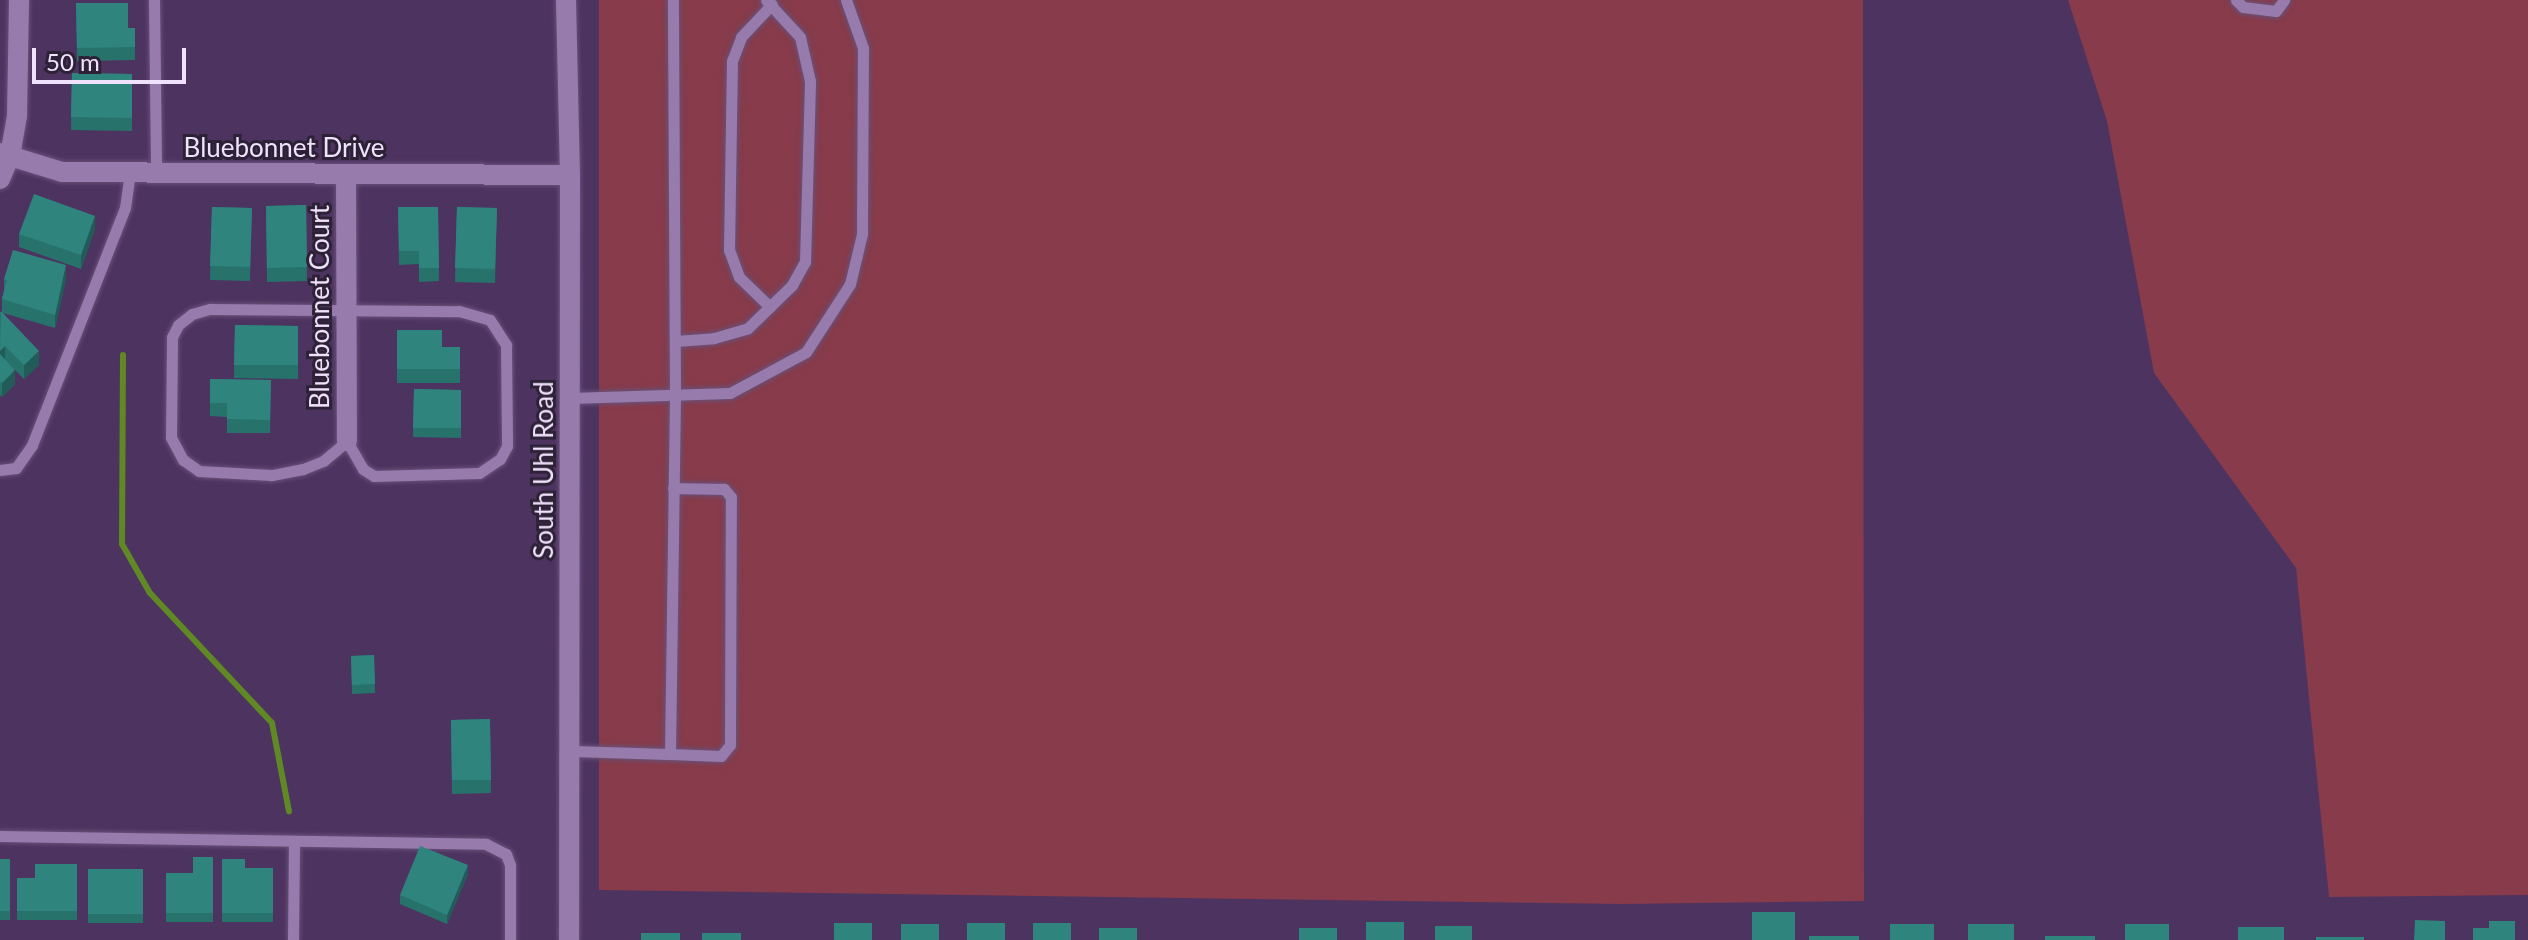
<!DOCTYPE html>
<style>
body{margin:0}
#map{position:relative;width:2528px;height:940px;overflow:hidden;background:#4d3360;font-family:Lato,sans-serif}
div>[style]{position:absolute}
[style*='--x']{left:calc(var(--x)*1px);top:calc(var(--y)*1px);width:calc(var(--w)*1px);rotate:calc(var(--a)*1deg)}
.green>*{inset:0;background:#873b4b}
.stream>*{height:6px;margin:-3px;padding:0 3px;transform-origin:3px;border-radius:3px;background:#608825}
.roads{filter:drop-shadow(0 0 2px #675178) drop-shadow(0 0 2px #675178)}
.service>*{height:11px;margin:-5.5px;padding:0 5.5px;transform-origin:5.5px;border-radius:5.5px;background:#977bad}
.minor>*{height:20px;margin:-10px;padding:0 10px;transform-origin:10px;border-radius:10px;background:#977bad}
.secondary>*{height:20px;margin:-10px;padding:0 10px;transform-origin:10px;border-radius:10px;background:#977bad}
.wall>*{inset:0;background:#28726c}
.shaded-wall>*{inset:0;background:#215c58}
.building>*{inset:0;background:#2f847e}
span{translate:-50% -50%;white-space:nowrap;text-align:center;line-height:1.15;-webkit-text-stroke:6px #2d2136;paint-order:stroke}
.street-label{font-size:26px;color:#f0e1fd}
.scale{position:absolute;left:32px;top:48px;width:154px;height:36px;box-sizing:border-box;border:4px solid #f0e1fd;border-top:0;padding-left:10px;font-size:24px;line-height:28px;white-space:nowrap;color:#f0e1fd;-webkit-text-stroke:6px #2d2136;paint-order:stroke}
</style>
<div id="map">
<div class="green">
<i style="clip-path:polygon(599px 0,1863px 0,1864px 901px,1623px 904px,599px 890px)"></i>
<i style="clip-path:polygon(2068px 0,2528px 0,2528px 895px,2329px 897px,2296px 568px,2154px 373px,2107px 121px)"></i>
</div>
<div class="stream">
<i style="--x:123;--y:355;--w:189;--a:90.3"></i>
<i style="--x:122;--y:544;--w:56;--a:60.3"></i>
<i style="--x:150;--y:593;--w:178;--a:46.8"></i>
<i style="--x:272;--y:723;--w:90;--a:79.1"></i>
</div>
<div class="roads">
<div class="service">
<i style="--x:154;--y:0;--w:173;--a:89.3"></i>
<i style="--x:2236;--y:0;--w:10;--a:45"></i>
<i style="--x:2243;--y:7;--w:33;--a:7"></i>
<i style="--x:2276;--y:11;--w:14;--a:-54"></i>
<i style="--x:770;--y:307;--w:43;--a:-135.9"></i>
<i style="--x:739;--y:277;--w:29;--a:-110"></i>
<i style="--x:729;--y:250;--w:189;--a:-89.1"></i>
<i style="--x:732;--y:61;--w:26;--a:-69"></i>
<i style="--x:741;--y:37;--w:45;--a:-46.8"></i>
<i style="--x:210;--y:309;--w:249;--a:0.5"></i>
<i style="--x:459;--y:311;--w:32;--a:16"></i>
<i style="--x:490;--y:320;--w:30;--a:57"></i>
<i style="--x:506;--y:345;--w:101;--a:89.4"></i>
<i style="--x:507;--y:446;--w:15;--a:118"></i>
<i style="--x:500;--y:459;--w:25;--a:146"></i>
<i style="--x:479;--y:473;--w:105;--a:178.4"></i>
<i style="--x:374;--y:476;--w:13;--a:-148"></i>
<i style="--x:363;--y:469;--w:32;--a:-120"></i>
<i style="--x:347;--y:441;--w:31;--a:140"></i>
<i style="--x:323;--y:461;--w:22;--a:158"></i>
<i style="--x:303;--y:469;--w:33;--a:169"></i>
<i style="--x:271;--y:475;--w:72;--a:-176.8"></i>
<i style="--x:199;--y:471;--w:19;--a:-145"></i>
<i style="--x:183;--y:460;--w:26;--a:-118"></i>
<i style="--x:171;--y:437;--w:100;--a:-89.4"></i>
<i style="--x:172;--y:337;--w:13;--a:-63"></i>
<i style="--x:178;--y:325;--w:18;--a:-38"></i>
<i style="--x:192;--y:314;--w:19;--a:-16"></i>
<i style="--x:675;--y:341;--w:39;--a:-4"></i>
<i style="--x:714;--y:338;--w:35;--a:-16"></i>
<i style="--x:748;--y:328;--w:62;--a:-44.3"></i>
<i style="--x:792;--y:285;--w:26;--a:-61"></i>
<i style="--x:805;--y:262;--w:181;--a:-88.4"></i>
<i style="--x:810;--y:81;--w:45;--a:-102.8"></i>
<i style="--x:800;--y:37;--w:50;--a:-132.6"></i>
<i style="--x:570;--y:398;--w:160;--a:-1.8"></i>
<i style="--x:730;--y:393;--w:86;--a:-28.3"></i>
<i style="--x:806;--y:352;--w:81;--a:-57.1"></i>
<i style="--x:850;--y:284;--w:51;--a:-76.5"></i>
<i style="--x:862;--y:234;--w:186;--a:-89.7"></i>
<i style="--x:863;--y:48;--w:51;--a:-109.5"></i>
<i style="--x:0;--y:470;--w:16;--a:-7"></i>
<i style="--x:16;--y:468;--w:28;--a:-55"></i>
<i style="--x:32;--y:445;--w:255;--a:-68.6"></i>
<i style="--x:125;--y:208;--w:35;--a:-82"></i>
<i style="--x:570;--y:751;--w:100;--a:1.7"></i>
<i style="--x:670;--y:754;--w:359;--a:-89.2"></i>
<i style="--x:675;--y:395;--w:395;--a:-90.3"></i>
<i style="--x:670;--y:754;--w:51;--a:2.2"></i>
<i style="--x:721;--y:756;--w:14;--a:-51"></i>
<i style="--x:730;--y:745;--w:248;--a:-89.8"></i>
<i style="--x:731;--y:497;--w:11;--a:-131"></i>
<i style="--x:724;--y:489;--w:51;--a:-178.9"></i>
<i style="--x:0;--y:836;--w:486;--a:0.9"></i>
<i style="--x:486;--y:844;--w:22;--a:27"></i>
<i style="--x:506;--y:854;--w:12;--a:70"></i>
<i style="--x:510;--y:865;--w:75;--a:90"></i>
<i style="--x:293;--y:940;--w:99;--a:-89.4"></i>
</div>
<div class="minor">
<i style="--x:0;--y:153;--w:65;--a:17"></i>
<i style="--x:62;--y:172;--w:508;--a:0.34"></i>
<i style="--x:346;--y:174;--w:267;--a:89.8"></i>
<i style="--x:0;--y:179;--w:25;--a:-67"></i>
<i style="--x:10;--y:156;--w:41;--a:-80.1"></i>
<i style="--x:17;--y:116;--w:116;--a:-89"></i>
</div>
<div class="secondary">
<i style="--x:566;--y:0;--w:175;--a:88.7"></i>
<i style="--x:570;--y:175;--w:765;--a:90.07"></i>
</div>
</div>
<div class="wall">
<i style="clip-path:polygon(76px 3px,128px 28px,135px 28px,135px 60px,77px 61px)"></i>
<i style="clip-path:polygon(72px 73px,132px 74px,132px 131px,71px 130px)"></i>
<i style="clip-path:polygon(306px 205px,307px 281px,267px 282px,266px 206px)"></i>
<i style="clip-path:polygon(212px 207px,252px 208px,250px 281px,210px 280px)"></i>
<i style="clip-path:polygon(398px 207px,438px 207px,439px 281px,419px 282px,419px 264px,399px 265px)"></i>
<i style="clip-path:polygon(457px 207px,497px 208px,495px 283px,455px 282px)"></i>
<i style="clip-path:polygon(95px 229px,81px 269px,19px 247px,19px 234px)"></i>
<i style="clip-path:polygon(4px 279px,66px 279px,55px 328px,3px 313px,39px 365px,24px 379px,5px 360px,15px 384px,2px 397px,0 395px,0 312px,2px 312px,2px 299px,4px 290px)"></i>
<i style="clip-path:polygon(235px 325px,298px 326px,298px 379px,234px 378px)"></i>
<i style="clip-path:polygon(397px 330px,442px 347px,460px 347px,460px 383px,397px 383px)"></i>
<i style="clip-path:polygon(210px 379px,271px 380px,270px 433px,227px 433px,227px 417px,210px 416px)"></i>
<i style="clip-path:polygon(414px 389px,461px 390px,461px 438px,413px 437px)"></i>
<i style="clip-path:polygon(374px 655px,375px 693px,352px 694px,351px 656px)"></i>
<i style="clip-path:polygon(490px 719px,491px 793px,452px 794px,451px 720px)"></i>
<i style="clip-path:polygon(213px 857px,213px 922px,166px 922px,166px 873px,193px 873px)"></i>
<i style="clip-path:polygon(0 859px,10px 859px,10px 920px,0 920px)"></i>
<i style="clip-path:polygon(222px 859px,245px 868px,273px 868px,273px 922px,222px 922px)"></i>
<i style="clip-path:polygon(77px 864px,77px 920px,17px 920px,17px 878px,35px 878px)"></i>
<i style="clip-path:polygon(88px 869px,143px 869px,143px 923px,88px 923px)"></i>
<i style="clip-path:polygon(468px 874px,447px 924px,400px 904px,400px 895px)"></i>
</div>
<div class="shaded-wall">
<i style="clip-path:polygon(95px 216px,95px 229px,81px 269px,81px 255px)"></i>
<i style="clip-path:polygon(66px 265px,66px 279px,55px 328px,55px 315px)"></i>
<i style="clip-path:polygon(5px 346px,5px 360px,0 365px,0 351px)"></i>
<i style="clip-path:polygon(39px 351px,39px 365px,24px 379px,24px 365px)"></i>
<i style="clip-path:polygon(15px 370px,15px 384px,2px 397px,2px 383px)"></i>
<i style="clip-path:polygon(468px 865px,468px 874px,447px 924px,447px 915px)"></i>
</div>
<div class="building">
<i style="clip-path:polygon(76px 3px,128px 3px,128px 28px,135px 28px,135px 47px,77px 48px)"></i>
<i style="clip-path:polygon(72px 73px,132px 74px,132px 118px,71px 117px)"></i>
<i style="clip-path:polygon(34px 194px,95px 216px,81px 255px,19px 234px)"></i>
<i style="clip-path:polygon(306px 205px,307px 267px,267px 268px,266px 206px)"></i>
<i style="clip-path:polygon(212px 207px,252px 208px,250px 267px,210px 266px)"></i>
<i style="clip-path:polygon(398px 207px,438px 207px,439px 268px,419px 268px,419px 251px,399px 251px)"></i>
<i style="clip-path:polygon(457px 207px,497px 208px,495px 269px,455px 268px)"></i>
<i style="clip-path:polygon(13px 250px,66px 265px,55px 315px,2px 299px,7px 280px,4px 279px)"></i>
<i style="clip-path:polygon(1px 311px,39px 351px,24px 365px,5px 346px,0 351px)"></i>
<i style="clip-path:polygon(235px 325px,298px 326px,298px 365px,234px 365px)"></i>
<i style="clip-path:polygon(397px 330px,442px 330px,442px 347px,460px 347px,460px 369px,397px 369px)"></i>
<i style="clip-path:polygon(0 354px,15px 370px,2px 383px,0 382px)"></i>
<i style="clip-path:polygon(210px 379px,271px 380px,270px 420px,227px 419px,227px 403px,210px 403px)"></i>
<i style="clip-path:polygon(414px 389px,461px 390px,461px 428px,413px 428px)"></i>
<i style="clip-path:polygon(374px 655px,375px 684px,352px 685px,351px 656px)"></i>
<i style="clip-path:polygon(490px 719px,491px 780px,452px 780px,451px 720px)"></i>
<i style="clip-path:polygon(420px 846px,468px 865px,447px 915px,400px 895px)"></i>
<i style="clip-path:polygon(193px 857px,213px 857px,213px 913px,166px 913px,166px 873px,193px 873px)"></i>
<i style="clip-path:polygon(0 859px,10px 859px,10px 911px,0 911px)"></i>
<i style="clip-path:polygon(222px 859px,245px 859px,245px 868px,273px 868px,273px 913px,222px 913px)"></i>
<i style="clip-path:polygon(35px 864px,77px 864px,77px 911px,17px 911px,17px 878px,35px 878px)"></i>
<i style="clip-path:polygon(88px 869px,143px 869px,143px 914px,88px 914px)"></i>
<i style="clip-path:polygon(1752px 912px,1795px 912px,1795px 940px,1752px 940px)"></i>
<i style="clip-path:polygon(2415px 920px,2445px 921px,2445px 940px,2414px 940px)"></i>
<i style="clip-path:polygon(2489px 921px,2515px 921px,2515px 940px,2473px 940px,2473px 928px,2489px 928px)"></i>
<i style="clip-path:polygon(1366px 922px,1404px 922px,1404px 940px,1366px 940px)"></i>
<i style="clip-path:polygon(834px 923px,872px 923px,872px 940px,834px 940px)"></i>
<i style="clip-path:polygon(967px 923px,1005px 923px,1005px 940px,967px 940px)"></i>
<i style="clip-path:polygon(1033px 923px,1071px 923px,1071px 940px,1033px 940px)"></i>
<i style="clip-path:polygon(901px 924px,939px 924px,939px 940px,901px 940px)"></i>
<i style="clip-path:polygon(1890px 924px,1934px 924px,1934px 940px,1890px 940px)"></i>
<i style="clip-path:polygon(1968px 924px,2014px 924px,2014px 940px,1968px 940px)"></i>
<i style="clip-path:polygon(2125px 924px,2169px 924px,2169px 940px,2125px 940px)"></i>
<i style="clip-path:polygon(1435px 926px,1472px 926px,1472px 940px,1435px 940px)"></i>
<i style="clip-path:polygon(2238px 927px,2284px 927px,2284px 940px,2238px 940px)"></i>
<i style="clip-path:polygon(1099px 928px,1137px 928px,1137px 940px,1099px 940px)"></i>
<i style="clip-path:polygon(1299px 928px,1337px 928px,1337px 940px,1299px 940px)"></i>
<i style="clip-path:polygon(641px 933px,680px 933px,680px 940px,641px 940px)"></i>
<i style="clip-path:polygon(702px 933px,741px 933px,741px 940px,702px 940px)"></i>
<i style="clip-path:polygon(1809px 936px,1859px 936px,1859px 940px,1809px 940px)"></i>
<i style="clip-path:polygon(2045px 936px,2095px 936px,2095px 940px,2045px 940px)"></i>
<i style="clip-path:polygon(2316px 937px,2364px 937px,2364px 940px,2316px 940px)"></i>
</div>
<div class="street-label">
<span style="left:284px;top:148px">Bluebonnet Drive</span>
<span style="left:320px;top:307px;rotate:-90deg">Bluebonnet Court</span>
<span style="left:544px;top:470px;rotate:-90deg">South Uhl Road</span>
</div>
<div class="scale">50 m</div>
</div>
